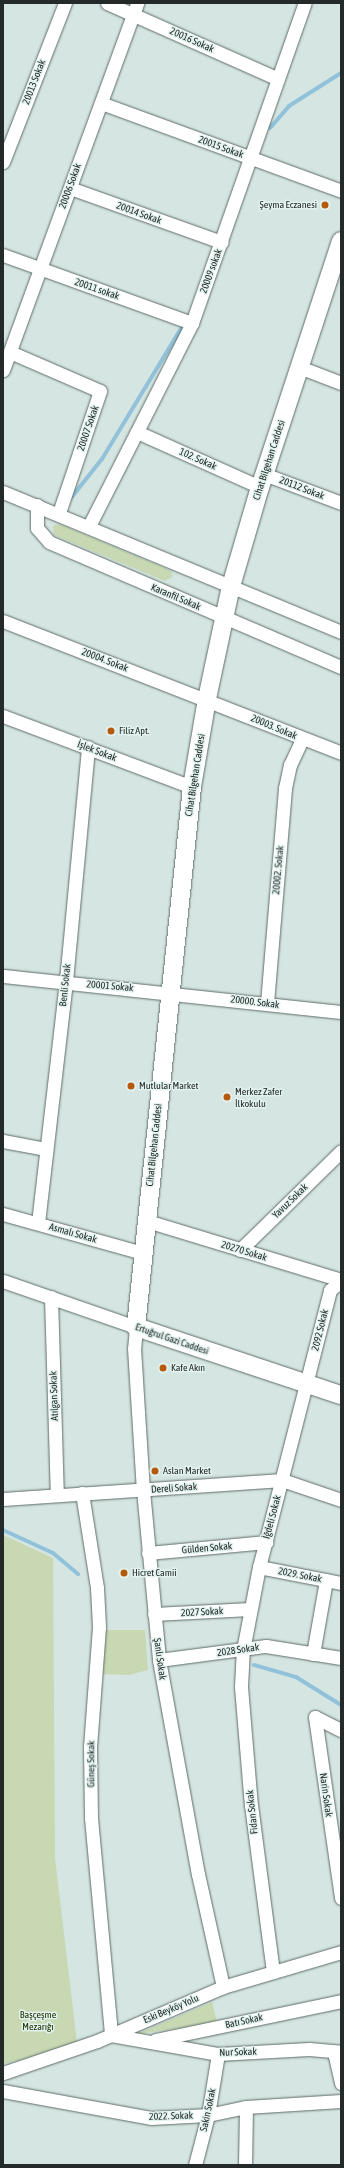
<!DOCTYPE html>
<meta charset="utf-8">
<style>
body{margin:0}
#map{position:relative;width:344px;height:2168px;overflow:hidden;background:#d5e5e1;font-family:"Asap Condensed",sans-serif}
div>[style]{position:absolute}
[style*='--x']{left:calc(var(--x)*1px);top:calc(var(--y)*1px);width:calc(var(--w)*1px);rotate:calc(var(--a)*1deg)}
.green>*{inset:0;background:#c7d8b3}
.stream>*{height:4px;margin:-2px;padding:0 2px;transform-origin:2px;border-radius:2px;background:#91c2da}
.roads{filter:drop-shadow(0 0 1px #5e6c68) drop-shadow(0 0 1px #5e6c68)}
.minor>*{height:13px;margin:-6.5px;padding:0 6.5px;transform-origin:6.5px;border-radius:6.5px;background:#fff}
.secondary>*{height:18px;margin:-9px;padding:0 9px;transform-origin:9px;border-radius:9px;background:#fff}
.dots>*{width:11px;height:11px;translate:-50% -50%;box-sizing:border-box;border:2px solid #e2f2ee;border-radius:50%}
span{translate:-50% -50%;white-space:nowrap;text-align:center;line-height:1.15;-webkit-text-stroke:3px #e2f2ee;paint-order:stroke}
.street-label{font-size:10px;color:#242a29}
.poi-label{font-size:10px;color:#242a29}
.right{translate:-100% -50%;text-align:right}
.left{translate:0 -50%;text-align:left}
.park-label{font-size:10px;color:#203101}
.frame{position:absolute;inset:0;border:4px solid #242a29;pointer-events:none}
</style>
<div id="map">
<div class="green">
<i style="clip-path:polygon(59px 524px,167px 569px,172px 572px,172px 577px,165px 581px,54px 535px,53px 526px)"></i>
<i style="clip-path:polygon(3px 1535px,53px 1558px,55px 1858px,77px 2043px,63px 2050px,3px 2064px)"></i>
<i style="clip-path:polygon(103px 1630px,145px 1630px,148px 1670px,129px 1675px,101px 1674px)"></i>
<i style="clip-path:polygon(212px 2002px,217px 2023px,137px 2034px)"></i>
</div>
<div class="stream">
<i style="--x:270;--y:128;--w:29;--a:-49"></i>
<i style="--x:289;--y:106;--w:62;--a:-32.4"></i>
<i style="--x:71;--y:498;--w:50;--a:-51.5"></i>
<i style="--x:102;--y:459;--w:160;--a:-58.8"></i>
<i style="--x:3;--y:1530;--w:55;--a:24.7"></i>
<i style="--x:53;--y:1553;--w:33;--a:40"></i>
<i style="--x:254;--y:1665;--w:44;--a:15.9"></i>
<i style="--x:296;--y:1677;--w:53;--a:31.9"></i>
</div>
<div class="roads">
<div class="minor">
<i style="--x:107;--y:3;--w:185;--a:23.9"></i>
<i style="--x:101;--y:103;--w:256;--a:20.1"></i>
<i style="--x:3;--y:162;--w:171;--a:-68.7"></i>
<i style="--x:70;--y:188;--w:161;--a:19.6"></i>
<i style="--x:3;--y:255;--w:201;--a:19.8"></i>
<i style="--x:10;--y:352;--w:98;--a:23.4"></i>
<i style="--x:100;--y:391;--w:129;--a:108.6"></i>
<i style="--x:299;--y:367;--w:45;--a:20.9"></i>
<i style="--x:3;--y:370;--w:391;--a:-69.9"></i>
<i style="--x:137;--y:432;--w:135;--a:24.1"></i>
<i style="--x:264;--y:474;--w:82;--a:20.6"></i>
<i style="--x:3;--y:492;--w:366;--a:22.5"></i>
<i style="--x:37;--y:505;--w:23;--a:90"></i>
<i style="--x:37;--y:528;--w:18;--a:49"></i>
<i style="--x:49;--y:542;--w:318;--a:23.2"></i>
<i style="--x:89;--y:526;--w:228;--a:-63.1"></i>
<i style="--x:192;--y:323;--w:339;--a:-70.6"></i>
<i style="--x:3;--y:621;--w:363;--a:21.3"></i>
<i style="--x:3;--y:716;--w:202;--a:20.6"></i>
<i style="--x:3;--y:976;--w:340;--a:6.1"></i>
<i style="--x:267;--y:1003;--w:216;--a:-85.2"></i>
<i style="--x:285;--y:788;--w:24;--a:-78"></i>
<i style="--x:290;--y:765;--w:29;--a:-65"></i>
<i style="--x:3;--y:1141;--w:44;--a:10.5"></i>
<i style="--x:3;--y:1214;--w:145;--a:15.6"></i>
<i style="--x:147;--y:1221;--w:203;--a:16.9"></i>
<i style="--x:38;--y:1223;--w:244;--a:-83.4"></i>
<i style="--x:66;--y:981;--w:235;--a:-84.6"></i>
<i style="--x:240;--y:1250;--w:141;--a:-44.4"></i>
<i style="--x:3;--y:1281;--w:141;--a:19.1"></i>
<i style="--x:136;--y:1327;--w:21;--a:95"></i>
<i style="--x:134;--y:1348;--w:142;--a:86.4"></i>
<i style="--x:143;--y:1490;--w:171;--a:84.6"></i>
<i style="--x:159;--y:1660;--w:218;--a:79.7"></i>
<i style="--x:198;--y:1874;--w:116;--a:77.5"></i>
<i style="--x:51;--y:1297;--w:198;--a:88.3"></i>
<i style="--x:82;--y:1493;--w:96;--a:81"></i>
<i style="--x:97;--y:1588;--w:39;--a:87"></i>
<i style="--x:99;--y:1627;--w:119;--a:94.3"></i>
<i style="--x:90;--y:1746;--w:72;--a:89.2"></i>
<i style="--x:91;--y:1818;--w:218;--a:84.7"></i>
<i style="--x:111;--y:2035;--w:109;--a:10.1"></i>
<i style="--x:218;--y:2054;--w:91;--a:-3.1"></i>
<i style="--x:309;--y:2049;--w:32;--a:5"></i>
<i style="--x:3;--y:1499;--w:280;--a:-3.9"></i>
<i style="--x:282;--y:1480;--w:62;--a:18.7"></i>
<i style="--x:148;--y:1553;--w:119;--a:-5.3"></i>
<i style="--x:259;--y:1567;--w:84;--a:11"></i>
<i style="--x:154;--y:1614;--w:96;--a:-3"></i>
<i style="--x:313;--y:1654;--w:75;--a:-80"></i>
<i style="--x:159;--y:1660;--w:108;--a:-7.5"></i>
<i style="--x:266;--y:1646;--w:76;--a:9.1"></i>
<i style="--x:315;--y:1717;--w:183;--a:81.8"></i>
<i style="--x:315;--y:1717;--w:29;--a:27"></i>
<i style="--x:273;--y:1972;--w:167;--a:-97.5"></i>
<i style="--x:251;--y:1806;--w:120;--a:-94.8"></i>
<i style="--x:241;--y:1686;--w:36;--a:-87"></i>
<i style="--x:243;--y:1650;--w:85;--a:-79.1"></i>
<i style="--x:259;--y:1567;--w:286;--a:-75.6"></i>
<i style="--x:330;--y:1290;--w:14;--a:-39"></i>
<i style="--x:155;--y:2040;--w:190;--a:-11.8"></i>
<i style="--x:334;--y:2052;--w:32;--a:77"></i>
<i style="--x:3;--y:2073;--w:99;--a:-18.8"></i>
<i style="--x:97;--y:2041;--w:137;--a:-23.2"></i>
<i style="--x:223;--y:1987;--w:123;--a:-16.5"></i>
<i style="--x:3;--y:2091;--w:150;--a:10.3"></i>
<i style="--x:151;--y:2118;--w:57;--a:-3"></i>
<i style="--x:208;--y:2115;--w:39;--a:-12"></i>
<i style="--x:246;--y:2107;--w:95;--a:-3.6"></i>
<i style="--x:195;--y:2165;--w:52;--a:-75.4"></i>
<i style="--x:208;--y:2115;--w:62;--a:-80.7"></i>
<i style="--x:245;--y:2165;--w:58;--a:-89"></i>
</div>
<div class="secondary">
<i style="--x:341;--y:241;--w:259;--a:108.2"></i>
<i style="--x:260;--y:487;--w:103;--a:106.3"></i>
<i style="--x:231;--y:586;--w:116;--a:102"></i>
<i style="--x:207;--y:699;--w:89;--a:99.7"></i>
<i style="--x:192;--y:787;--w:543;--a:95.92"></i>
<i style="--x:136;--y:1327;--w:216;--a:18.4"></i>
</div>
</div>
<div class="dots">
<i style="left:325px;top:205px;background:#b7590c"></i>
<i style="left:111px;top:731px;background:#b7590c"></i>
<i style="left:131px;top:1086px;background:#b7590c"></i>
<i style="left:227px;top:1097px;background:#b7590c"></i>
<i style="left:163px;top:1368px;background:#b7590c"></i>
<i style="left:155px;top:1471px;background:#b7590c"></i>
<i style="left:124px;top:1573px;background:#b7590c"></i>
</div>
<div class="street-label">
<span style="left:192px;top:40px;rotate:24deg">20016 Sokak</span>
<span style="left:34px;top:82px;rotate:-69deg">20013 Sokak</span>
<span style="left:221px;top:147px;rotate:20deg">20015 Sokak</span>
<span style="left:70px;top:186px;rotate:-70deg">20006 Sokak</span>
<span style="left:139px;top:213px;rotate:20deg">20014 Sokak</span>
<span style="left:211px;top:271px;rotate:-70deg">20009 sokak</span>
<span style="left:97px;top:289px;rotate:19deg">20011 sokak</span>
<span style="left:88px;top:428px;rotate:-71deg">20007 Sokak</span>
<span style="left:198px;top:459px;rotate:24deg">102. Sokak</span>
<span style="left:269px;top:460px;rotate:-72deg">Cihat Bilgehan Caddesi</span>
<span style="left:302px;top:488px;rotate:21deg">20112 Sokak</span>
<span style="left:176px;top:597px;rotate:23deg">Karanfil Sokak</span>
<span style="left:105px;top:660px;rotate:21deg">20004. Sokak</span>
<span style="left:274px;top:727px;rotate:23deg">20003. Sokak</span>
<span style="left:97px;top:751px;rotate:21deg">İşlek Sokak</span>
<span style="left:195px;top:775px;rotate:-81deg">Cihat Bilgehan Caddesi</span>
<span style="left:278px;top:870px;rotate:-85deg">20002. Sokak</span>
<span style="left:65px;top:985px;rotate:-84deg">Benli Sokak</span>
<span style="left:110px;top:986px;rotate:5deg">20001 Sokak</span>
<span style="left:255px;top:1002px;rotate:7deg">20000. Sokak</span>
<span style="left:154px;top:1145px;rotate:-84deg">Cihat Bilgehan Caddesi</span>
<span style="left:290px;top:1201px;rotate:-44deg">Yavuz Sokak</span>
<span style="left:73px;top:1233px;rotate:16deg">Asmalı Sokak</span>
<span style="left:244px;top:1251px;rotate:17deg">20270 Sokak</span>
<span style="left:320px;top:1330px;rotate:-76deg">2092 Sokak</span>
<span style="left:172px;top:1339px;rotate:19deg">Ertuğrul Gazi Caddesi</span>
<span style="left:54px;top:1396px;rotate:-92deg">Atılgan Sokak</span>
<span style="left:174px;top:1488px;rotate:-4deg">Dereli Sokak</span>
<span style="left:272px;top:1517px;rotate:-75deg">İğdeli Sokak</span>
<span style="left:207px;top:1548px;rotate:-5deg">Gülden Sokak</span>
<span style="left:300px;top:1575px;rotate:11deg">2029. Sokak</span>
<span style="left:202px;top:1612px;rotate:-3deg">2027 Sokak</span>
<span style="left:238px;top:1650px;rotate:-8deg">2028 Sokak</span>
<span style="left:160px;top:1659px;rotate:82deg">Şanlı Sokak</span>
<span style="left:91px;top:1764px;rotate:-90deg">Güneş Sokak</span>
<span style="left:326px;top:1795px;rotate:82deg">Narin Sokak</span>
<span style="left:252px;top:1812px;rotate:-96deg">Fidan Sokak</span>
<span style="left:171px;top:2009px;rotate:-23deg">Eski Beyköy Yolu</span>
<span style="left:244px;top:2021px;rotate:-12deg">Batı Sokak</span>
<span style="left:238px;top:2052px;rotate:-2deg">Nur Sokak</span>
<span style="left:208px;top:2110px;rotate:-78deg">Sakin Sokak</span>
<span style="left:171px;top:2116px;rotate:-2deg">2022. Sokak</span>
</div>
<div class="poi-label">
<span class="right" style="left:317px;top:205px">Şeyma Eczanesi</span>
<span class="left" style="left:119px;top:731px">Filiz Apt.</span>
<span class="left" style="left:139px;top:1086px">Mutlular Market</span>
<span class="left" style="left:235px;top:1097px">Merkez Zafer<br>İlkokulu</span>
<span class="left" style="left:171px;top:1368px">Kafe Akın</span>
<span class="left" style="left:163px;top:1471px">Aslan Market</span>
<span class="left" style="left:132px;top:1573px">Hicret Camii</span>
</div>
<div class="park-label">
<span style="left:38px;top:2020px">Başçeşme<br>Mezarığı</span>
</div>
<div class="frame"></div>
</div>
